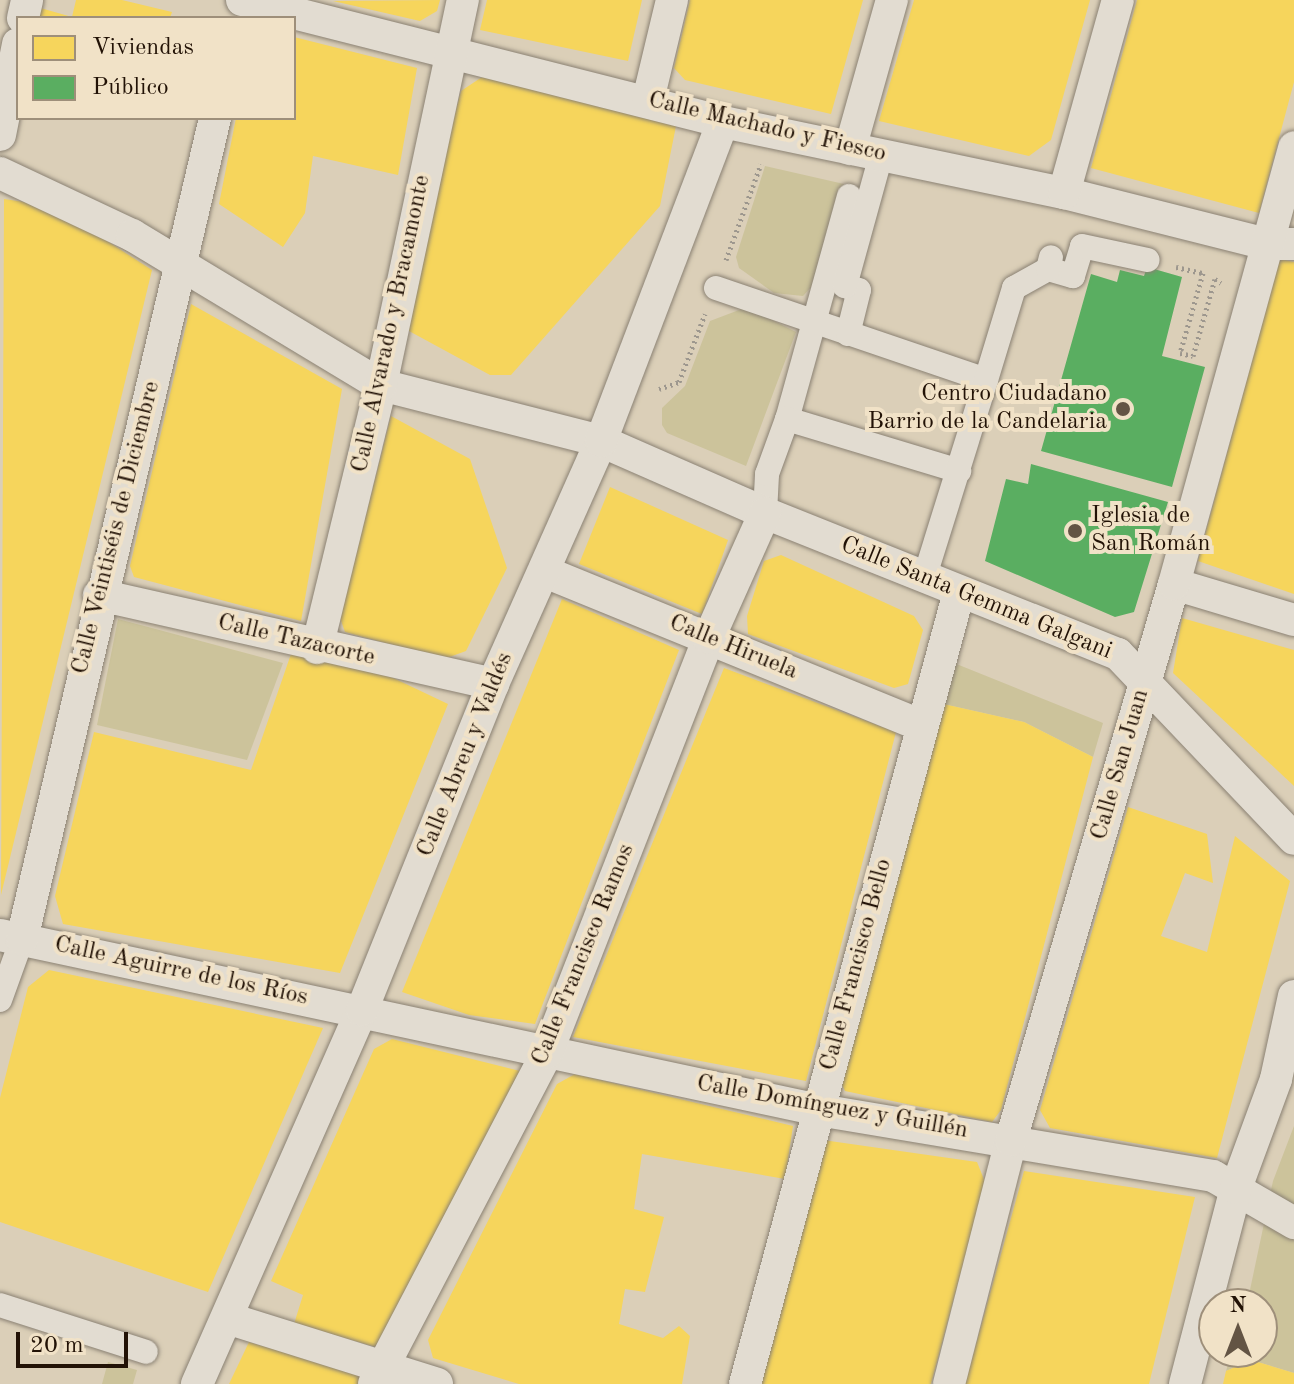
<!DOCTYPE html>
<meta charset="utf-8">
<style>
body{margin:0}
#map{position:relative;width:1294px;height:1384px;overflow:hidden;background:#dbcfb8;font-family:"Old Standard TT",serif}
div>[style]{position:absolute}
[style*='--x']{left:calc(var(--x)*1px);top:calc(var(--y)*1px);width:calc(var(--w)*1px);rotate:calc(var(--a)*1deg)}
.green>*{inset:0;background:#ccc39b}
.homes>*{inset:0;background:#f6d55c}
.public>*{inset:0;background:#5aae61}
.path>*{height:5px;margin-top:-2.5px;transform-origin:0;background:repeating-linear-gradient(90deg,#9d978e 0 2px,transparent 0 6px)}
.roads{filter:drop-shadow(0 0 2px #8a8173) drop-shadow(0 0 2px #8a8173)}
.pedestrian>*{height:24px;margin:-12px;padding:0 12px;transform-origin:12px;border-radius:12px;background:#e2dcd1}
.minor>*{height:32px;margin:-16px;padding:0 16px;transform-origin:16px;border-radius:16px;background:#e2dcd1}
.dots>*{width:22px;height:22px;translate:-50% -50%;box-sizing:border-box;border:4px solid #f1e2c7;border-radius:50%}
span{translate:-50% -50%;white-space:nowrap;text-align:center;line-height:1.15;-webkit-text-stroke:8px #f1e2c7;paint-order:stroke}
.street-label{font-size:24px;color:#221206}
.poi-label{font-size:24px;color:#221206}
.right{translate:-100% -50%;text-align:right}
.left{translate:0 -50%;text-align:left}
.legend{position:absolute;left:16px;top:16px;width:280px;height:104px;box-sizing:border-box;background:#f1e2c7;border:2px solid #9e8f7a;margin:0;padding:10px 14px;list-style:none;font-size:24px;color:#221206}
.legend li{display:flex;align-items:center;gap:16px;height:40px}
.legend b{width:40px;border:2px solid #9e8f7a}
.north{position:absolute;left:1198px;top:1288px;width:80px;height:80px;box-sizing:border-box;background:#f1e2c7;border:2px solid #9e8f7a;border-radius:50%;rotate:0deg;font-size:22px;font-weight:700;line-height:32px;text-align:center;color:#221206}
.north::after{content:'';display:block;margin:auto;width:28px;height:36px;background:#635444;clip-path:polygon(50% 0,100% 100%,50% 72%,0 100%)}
.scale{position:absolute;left:16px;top:1332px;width:112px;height:36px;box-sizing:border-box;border:4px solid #221206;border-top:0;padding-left:10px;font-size:24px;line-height:28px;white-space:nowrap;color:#221206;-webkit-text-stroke:6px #f1e2c7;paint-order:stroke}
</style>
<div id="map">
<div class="green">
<i style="clip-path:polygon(765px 166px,844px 184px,815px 283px,803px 296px,774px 293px,739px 268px,736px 257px)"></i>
<i style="clip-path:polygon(747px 307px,796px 332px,746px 466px,667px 433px,662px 425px,662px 408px,685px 386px,710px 321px)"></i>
<i style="clip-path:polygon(118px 619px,283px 663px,247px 760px,97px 725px)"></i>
<i style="clip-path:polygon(954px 663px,1103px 723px,1093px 757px,1024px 722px,939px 703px)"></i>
<i style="clip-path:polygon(1294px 1126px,1294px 1373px,1251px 1360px,1226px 1371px,1232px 1352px,1262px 1352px,1262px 1304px,1247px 1304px,1273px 1181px)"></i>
<i style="clip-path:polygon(108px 1362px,137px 1370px,133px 1384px,102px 1384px)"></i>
</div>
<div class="homes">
<i style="clip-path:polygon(76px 0,122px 0,172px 12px,170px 18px,35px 18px,37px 7px,72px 17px)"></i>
<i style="clip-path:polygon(440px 0,437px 11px,420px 21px,333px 1px)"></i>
<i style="clip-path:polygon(487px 0,642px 0,628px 61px,480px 30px)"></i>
<i style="clip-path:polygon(690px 0,863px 0,831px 114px,685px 80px,674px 68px)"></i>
<i style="clip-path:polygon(914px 0,1090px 0,1051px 140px,1029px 156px,879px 121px)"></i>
<i style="clip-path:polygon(1137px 0,1294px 0,1294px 82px,1259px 213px,1091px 168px)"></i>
<i style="clip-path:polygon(294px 37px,417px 68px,398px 175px,313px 156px,305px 213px,283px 247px,219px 204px,236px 118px,294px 118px)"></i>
<i style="clip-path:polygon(482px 77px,678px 116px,660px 206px,511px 375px,490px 375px,409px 331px,405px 304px,461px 91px)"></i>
<i style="clip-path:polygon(4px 199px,53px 206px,152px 270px,1px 895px)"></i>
<i style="clip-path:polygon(1279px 259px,1294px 262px,1294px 594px,1198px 561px)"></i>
<i style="clip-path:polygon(191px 304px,342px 389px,301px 621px,134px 577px,130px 566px)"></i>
<i style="clip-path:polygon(391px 416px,470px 459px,507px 568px,466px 651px,444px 659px,345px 632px,340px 618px)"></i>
<i style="clip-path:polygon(610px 487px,728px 540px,702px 614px,579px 564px)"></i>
<i style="clip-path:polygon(781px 555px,914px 616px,923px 630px,908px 684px,894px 688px,748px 634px,747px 616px,764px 561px)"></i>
<i style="clip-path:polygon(562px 599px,679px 650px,535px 1024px,469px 1015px,402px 992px)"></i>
<i style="clip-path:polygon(1182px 618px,1294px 650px,1294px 786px,1173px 673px)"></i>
<i style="clip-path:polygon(292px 651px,364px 664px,448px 704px,340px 973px,63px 924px,55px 896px,94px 732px,251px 770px)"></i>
<i style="clip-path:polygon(724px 668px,896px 732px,806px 1081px,573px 1037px)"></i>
<i style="clip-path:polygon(939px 703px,1024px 722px,1093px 757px,1001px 1110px,992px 1122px,845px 1091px,836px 1072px)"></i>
<i style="clip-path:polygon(1128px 807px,1207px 834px,1213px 883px,1185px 873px,1161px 936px,1207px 952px,1235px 836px,1290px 881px,1217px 1158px,1050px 1128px,1040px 1110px)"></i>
<i style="clip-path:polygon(49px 970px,323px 1028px,208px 1292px,0 1222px,0 1098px,28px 987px)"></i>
<i style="clip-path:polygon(392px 1039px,520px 1071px,376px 1347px,294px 1324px,303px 1295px,271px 1281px,374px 1049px)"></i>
<i style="clip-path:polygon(575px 1074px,793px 1126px,785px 1179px,642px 1154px,634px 1209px,664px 1217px,645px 1292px,625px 1289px,619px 1324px,663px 1338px,679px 1326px,690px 1336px,682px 1384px,519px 1384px,433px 1358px,428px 1340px,557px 1084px)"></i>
<i style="clip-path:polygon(823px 1140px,977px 1162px,985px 1182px,931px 1384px,759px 1384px)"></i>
<i style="clip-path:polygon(1024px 1171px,1195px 1197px,1149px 1384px,965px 1384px)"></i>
<i style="clip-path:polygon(249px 1342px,367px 1375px,362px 1384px,229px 1384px)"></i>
<i style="clip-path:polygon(1251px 1360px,1294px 1373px,1294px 1384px,1223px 1384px,1226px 1371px)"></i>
</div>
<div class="public">
<i style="clip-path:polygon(1147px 267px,1182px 277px,1162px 356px,1205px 367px,1172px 487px,1041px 451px,1091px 274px,1117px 282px,1120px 270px,1144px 276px)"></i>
<i style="clip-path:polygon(1031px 464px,1168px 502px,1134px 612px,1115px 617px,985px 561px,1006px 479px,1028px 484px)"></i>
</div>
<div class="path">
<i style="--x:726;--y:260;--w:102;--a:-70"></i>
<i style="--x:1176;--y:267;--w:28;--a:13"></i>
<i style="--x:1203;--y:273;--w:83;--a:106"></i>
<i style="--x:1180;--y:353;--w:13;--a:13"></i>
<i style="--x:1193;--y:356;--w:80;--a:-74.1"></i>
<i style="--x:1215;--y:279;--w:7;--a:34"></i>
<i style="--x:659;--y:389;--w:21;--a:-19"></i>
<i style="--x:679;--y:382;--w:73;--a:-69.1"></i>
</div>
<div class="roads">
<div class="pedestrian">
<i style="--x:849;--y:196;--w:231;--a:105.5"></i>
<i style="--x:787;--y:419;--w:180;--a:16.8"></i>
<i style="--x:1048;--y:269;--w:26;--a:16"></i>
<i style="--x:1073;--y:276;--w:31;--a:-73"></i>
<i style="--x:1082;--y:246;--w:67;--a:12"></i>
<i style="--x:716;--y:288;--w:285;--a:18.8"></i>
<i style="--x:986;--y:380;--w:208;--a:107.3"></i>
<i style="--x:848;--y:334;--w:45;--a:-76"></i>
<i style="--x:859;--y:290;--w:15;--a:-164"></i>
<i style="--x:845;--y:286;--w:136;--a:-74.6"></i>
<i style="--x:986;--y:380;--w:96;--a:-73.1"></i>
<i style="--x:1014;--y:288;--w:39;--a:-29"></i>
<i style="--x:1048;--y:269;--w:12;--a:-76"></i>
<i style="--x:765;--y:513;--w:39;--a:-87"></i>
<i style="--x:767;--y:474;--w:59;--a:-70"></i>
<i style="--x:0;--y:1000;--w:65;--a:-70.2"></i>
<i style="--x:0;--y:1305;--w:153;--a:17.8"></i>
</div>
<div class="minor">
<i style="--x:242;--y:0;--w:496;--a:14.2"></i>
<i style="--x:723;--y:122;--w:348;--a:11.8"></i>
<i style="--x:1064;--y:193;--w:209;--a:14.1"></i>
<i style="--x:1267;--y:244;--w:27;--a:0"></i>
<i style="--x:23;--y:18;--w:18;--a:-77"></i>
<i style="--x:648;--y:100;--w:103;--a:-76.5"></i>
<i style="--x:0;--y:135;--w:93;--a:-78.8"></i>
<i style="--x:850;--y:149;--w:155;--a:-74.3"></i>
<i style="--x:0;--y:173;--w:146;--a:25.2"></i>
<i style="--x:132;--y:235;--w:291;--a:31.1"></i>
<i style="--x:381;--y:385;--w:227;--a:14.3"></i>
<i style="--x:601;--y:441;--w:179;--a:23.7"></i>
<i style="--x:765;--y:513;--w:380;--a:21.8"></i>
<i style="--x:1118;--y:654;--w:255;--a:46.4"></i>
<i style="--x:1064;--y:193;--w:200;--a:-74.4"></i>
<i style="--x:545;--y:572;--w:405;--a:22.2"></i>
<i style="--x:1174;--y:584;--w:125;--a:16.7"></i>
<i style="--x:99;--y:595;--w:404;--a:12.7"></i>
<i style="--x:317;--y:648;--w:271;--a:-76.3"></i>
<i style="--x:381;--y:385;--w:394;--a:-78"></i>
<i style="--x:0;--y:935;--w:837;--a:12.06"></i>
<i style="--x:819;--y:1110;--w:399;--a:9.5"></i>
<i style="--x:1213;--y:1176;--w:94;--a:30.1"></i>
<i style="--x:22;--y:939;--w:843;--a:-76.77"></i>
<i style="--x:230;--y:1319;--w:217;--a:17.4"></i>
<i style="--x:197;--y:1384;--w:409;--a:-66.2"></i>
<i style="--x:362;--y:1010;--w:351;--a:-68.1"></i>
<i style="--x:493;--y:684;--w:266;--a:-66"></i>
<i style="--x:601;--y:441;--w:342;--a:-69.1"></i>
<i style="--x:374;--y:1384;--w:373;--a:-62.4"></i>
<i style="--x:547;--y:1053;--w:445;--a:-68.7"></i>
<i style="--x:709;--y:638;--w:137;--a:-65.9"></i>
<i style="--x:745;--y:1384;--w:820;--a:-74.88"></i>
<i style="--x:949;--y:1384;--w:252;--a:-75.7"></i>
<i style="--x:1011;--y:1140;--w:579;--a:-73.66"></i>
<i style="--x:1174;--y:584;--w:453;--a:-74.6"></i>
<i style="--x:1185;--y:1384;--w:203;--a:-75.4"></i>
<i style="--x:1236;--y:1188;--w:116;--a:-69.8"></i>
<i style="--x:1276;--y:1079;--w:85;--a:-77.8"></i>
</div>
</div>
<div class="dots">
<i style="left:1123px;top:409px;background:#635444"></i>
<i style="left:1075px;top:531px;background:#635444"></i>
</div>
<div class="street-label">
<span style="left:767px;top:128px;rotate:13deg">Calle Machado y Fiesco</span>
<span style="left:392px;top:324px;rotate:-78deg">Calle Alvarado y Bracamonte</span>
<span style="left:117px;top:528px;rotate:-76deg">Calle Veintiséis de Diciembre</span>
<span style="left:976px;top:599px;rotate:22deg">Calle Santa Gemma Galgani</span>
<span style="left:296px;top:641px;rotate:13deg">Calle Tazacorte</span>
<span style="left:733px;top:648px;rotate:22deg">Calle Hiruela</span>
<span style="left:466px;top:755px;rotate:-68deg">Calle Abreu y Valdés</span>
<span style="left:1121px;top:765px;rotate:-74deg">Calle San Juan</span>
<span style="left:584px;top:955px;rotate:-68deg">Calle Francisco Ramos</span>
<span style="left:857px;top:965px;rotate:-75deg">Calle Francisco Bello</span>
<span style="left:181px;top:972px;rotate:12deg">Calle Aguirre de los Ríos</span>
<span style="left:832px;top:1108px;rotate:10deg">Calle Domínguez y Guillén</span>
</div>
<div class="poi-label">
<span class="right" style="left:1107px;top:409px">Centro Ciudadano<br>Barrio de la Candelaria</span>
<span class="left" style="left:1091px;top:531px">Iglesia de<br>San Román</span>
</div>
<ul class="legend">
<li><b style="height:22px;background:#f6d55c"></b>Viviendas</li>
<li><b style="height:22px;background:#5aae61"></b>Público</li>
</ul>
<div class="north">N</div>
<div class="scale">20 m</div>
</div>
